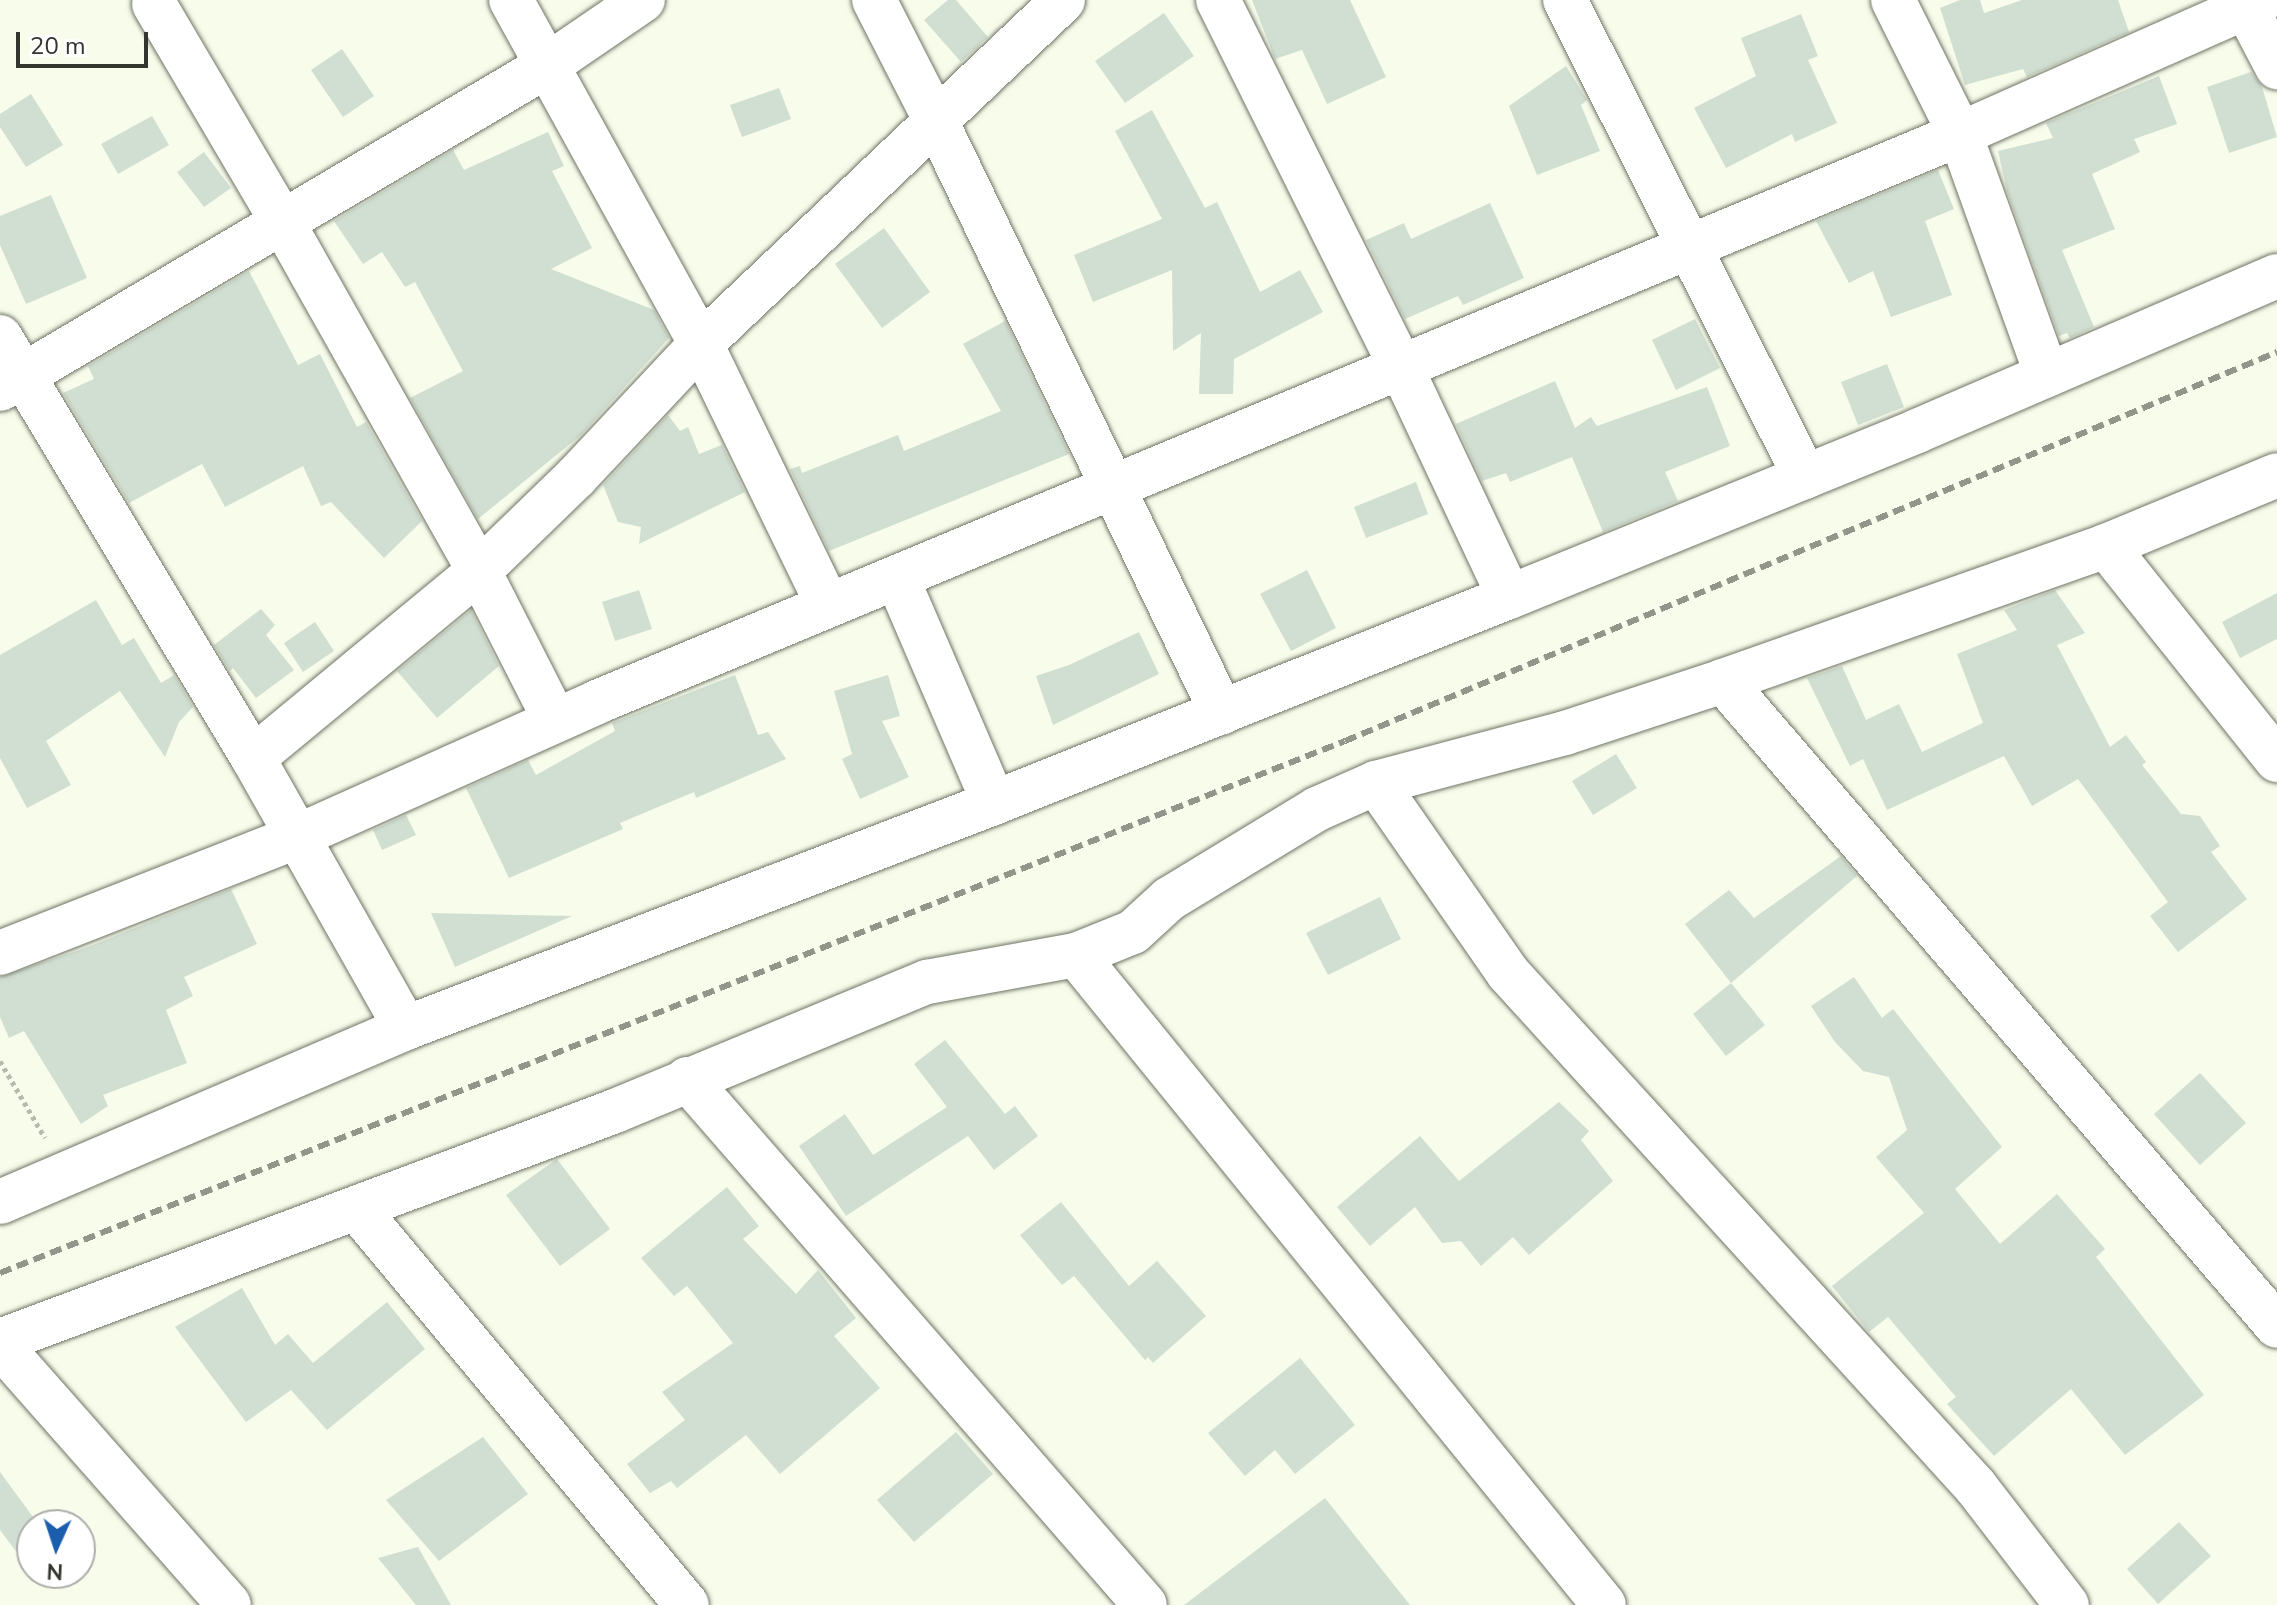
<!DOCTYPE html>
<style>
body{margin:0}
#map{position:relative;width:2277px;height:1605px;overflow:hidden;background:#f7fceb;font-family:"Nunito Sans",sans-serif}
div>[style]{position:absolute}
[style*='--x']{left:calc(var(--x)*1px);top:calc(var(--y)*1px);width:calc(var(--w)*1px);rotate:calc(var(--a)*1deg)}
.building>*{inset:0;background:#d1dfd2}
.path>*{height:5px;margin-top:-2.5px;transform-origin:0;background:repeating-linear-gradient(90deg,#b6baac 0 4px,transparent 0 8px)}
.roads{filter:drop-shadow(0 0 2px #6f7465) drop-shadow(0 0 2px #6f7465)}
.minor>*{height:44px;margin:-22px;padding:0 22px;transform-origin:22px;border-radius:22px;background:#fff}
.rail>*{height:6px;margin-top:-3px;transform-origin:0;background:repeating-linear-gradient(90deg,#929589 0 12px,transparent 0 18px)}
span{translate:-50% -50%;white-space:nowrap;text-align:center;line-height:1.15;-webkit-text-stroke:6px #fff;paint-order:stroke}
.north{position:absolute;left:16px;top:1509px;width:80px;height:80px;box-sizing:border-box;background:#fff;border:2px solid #adaeab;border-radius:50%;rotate:183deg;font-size:22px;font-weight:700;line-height:32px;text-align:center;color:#33352e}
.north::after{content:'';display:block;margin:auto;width:28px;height:36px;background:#1c5eae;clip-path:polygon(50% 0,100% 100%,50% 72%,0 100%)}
.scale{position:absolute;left:16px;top:32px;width:132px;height:36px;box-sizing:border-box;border:4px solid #33352e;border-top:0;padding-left:10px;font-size:24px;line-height:28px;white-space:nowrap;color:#33352e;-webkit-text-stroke:6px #fff;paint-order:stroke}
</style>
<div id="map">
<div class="building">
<i style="clip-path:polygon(948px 0,956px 0,988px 37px,961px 62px,924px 20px)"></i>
<i style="clip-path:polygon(1252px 0,1350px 0,1386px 77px,1327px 104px,1302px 50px,1275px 59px)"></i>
<i style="clip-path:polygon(1960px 0,1980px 0,1984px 13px,2022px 0,2118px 0,2129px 32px,2027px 77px,2023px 69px,1965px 85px,1940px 8px)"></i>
<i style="clip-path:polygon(1164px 13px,1194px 56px,1125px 103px,1095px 61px)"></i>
<i style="clip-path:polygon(1801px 14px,1818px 56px,1808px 60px,1837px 123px,1795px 142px,1792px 134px,1726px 168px,1694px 108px,1756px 76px,1741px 38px)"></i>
<i style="clip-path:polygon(342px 49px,374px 96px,343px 117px,311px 70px)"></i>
<i style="clip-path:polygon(1566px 66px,1587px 100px,1581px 105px,1600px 151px,1537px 175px,1509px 106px)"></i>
<i style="clip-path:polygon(2251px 72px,2262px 87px,2277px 137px,2229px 153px,2207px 87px)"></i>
<i style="clip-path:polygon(2159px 76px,2177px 124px,2134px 139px,2140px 152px,2092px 174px,2115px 229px,2062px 250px,2094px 327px,2070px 338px,2067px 333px,2059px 336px,2007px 191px,1998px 151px,2053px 138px,2046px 123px)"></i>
<i style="clip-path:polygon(779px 88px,791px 119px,742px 137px,730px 105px)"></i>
<i style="clip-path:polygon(31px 94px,63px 145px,26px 167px,0 127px,0 114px)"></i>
<i style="clip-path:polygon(1152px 110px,1205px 208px,1217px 202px,1260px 292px,1300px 270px,1323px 312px,1234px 359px,1233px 394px,1199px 394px,1201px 333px,1173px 351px,1172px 270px,1093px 302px,1074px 255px,1162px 219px,1115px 131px)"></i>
<i style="clip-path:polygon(152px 116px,169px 145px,118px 174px,101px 144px)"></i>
<i style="clip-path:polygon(548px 132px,564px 166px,552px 171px,592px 248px,551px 269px,654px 310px,669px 338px,581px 435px,478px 519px,410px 398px,463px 371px,415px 282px,405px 287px,382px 252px,363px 264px,334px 221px,453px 150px,464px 170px)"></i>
<i style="clip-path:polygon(204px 152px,231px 188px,204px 207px,177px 172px)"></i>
<i style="clip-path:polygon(1938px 170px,1954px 209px,1925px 221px,1952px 295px,1891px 317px,1873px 271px,1849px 283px,1816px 221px)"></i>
<i style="clip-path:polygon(51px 195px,87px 278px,26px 304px,0 245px,0 216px)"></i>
<i style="clip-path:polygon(1490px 203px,1524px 278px,1463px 305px,1458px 296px,1405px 319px,1366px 240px,1404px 223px,1411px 239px)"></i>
<i style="clip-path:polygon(884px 228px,930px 292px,882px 328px,835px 264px)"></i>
<i style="clip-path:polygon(249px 271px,298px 365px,320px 354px,357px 427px,366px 422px,422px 521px,384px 558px,331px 502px,321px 506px,303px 466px,225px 507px,202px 464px,129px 503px,63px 393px,94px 379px,88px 366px)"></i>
<i style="clip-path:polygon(1695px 319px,1720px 368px,1676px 390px,1652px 340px)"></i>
<i style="clip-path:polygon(1005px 321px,1069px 454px,829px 551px,790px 469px,800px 466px,802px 473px,898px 435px,904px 451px,1001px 411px,963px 344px)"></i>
<i style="clip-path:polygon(1887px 364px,1904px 407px,1858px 425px,1841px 382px)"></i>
<i style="clip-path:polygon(1555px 381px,1575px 428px,1591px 417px,1597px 426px,1707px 387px,1730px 446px,1665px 472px,1678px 501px,1603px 532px,1572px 457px,1510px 482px,1506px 473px,1482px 481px,1456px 424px)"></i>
<i style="clip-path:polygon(668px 415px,680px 431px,688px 427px,699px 454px,722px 445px,745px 492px,639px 544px,641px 527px,618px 522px,603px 485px)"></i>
<i style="clip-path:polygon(1416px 482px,1428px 514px,1366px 538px,1354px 507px)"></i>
<i style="clip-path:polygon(1307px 570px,1336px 628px,1291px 651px,1260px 594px)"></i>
<i style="clip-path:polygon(639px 590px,652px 629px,615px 641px,602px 602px)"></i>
<i style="clip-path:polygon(2055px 590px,2085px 633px,2057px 645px,2110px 747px,2126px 735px,2146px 762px,2142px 765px,2181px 814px,2200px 816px,2220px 846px,2211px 852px,2247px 899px,2178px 952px,2150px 916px,2168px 902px,2078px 779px,2032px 806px,2004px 756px,1887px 810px,1863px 759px,1850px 766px,1807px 678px,1842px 666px,1866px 720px,1899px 704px,1922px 752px,1983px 723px,1957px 654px,2017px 630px,2004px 610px)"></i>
<i style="clip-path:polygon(2277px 593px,2277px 639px,2240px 658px,2222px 622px)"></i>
<i style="clip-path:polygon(96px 600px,122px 645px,134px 638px,161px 683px,174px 675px,193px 707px,179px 722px,165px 757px,120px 691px,46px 741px,71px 785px,27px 808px,0 758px,0 655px)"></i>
<i style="clip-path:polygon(261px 609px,275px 625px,266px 635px,294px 670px,256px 698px,233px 668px,230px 671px,214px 645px)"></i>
<i style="clip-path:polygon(471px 610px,499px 666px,437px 718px,397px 671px)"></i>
<i style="clip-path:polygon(315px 622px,334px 651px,303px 672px,284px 643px)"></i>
<i style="clip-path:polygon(1139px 632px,1159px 674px,1053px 725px,1036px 676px,1069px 665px)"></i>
<i style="clip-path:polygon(735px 675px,758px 735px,768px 732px,786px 759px,696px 798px,694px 792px,620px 823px,623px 829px,509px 878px,466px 788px,528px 760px,536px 775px,615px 731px,612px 723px)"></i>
<i style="clip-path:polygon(888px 675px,900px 716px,882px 721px,909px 777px,860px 799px,842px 759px,852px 754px,834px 691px)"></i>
<i style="clip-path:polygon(1616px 754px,1637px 788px,1593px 815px,1572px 781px)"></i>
<i style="clip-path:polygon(406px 815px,416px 835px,382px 850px,373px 830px)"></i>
<i style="clip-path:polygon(1841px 856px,1857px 876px,1731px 983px,1685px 924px,1729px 890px,1754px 918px)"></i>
<i style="clip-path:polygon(231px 889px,257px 944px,184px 977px,193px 996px,166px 1010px,187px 1063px,103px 1095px,108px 1106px,81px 1124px,24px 1031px,9px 1038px,0 1017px,0 977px,88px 947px)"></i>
<i style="clip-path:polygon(1380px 897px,1401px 939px,1328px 975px,1306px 933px)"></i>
<i style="clip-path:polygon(431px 913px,572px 916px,455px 967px)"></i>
<i style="clip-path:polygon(1854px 977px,1882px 1018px,1893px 1009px,2002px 1147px,1955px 1189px,2000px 1244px,2057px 1194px,2105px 1249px,2096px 1257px,2204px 1395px,2125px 1455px,2071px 1389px,1994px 1456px,1947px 1404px,1956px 1397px,1888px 1317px,1869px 1332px,1832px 1286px,1924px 1213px,1876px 1157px,1907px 1130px,1889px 1077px,1863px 1071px,1835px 1042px,1811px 1006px)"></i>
<i style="clip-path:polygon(1731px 983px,1765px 1025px,1726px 1056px,1693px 1014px)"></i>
<i style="clip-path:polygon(945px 1040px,1005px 1114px,1015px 1106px,1038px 1136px,994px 1170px,968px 1136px,846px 1216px,799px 1146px,845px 1114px,873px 1155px,947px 1107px,914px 1064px)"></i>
<i style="clip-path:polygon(2200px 1073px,2246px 1123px,2200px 1165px,2154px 1114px)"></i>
<i style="clip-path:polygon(1559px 1102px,1589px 1131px,1581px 1140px,1613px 1181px,1529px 1255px,1513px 1237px,1481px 1266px,1461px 1241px,1442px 1243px,1415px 1207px,1370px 1246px,1337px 1207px,1420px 1136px,1459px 1181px)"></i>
<i style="clip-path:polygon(557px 1159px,610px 1229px,560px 1266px,506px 1195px)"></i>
<i style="clip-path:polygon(727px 1187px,759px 1226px,743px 1239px,796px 1294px,818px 1270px,856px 1318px,834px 1336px,880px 1388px,780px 1474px,746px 1435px,677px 1488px,671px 1481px,650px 1493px,627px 1464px,685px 1420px,662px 1392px,733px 1343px,687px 1286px,674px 1296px,641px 1258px)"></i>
<i style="clip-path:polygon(1061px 1202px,1129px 1286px,1157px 1261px,1206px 1316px,1153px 1363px,1148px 1357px,1145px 1360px,1074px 1276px,1062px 1285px,1020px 1235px)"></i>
<i style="clip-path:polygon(242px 1288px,275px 1345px,288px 1334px,313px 1363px,387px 1302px,425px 1349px,327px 1430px,291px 1390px,246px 1422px,175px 1327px)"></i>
<i style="clip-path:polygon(1300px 1358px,1355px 1425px,1295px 1474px,1275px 1450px,1245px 1476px,1208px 1433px)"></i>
<i style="clip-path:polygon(956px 1432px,993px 1474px,914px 1542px,877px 1500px)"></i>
<i style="clip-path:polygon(483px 1437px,528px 1494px,439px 1561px,386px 1500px)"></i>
<i style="clip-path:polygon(0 1472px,39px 1525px,32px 1525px,33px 1574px,0 1530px)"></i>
<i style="clip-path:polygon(1325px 1498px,1410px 1605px,1184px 1605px)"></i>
<i style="clip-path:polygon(2179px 1522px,2211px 1556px,2158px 1604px,2127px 1569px)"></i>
<i style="clip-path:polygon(418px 1547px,451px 1605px,416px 1605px,378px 1558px)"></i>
</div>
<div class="path">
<i style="--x:0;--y:1061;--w:89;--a:59.7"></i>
</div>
<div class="roads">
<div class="minor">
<i style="--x:511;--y:0;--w:393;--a:61.1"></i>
<i style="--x:701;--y:344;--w:290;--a:64.1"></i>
<i style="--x:874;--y:0;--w:136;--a:62.9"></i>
<i style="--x:936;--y:121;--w:657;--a:64.21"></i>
<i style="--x:1218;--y:0;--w:410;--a:63.5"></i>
<i style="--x:1401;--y:367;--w:254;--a:64.8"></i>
<i style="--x:1565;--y:0;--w:534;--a:63.29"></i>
<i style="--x:1893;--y:0;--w:150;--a:63.4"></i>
<i style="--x:1960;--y:134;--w:256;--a:70.2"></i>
<i style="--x:2242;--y:0;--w:76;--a:62.4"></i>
<i style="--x:154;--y:4;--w:252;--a:59.5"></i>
<i style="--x:282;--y:221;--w:402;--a:60.6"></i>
<i style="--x:479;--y:571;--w:167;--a:63"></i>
<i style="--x:0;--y:337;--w:491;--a:59"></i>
<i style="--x:253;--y:758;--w:310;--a:60.5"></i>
<i style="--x:0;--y:389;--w:637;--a:-30.59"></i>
<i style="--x:548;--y:65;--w:115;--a:-34.4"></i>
<i style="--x:2106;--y:546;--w:274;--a:51.4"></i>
<i style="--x:897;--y:578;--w:245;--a:66.7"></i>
<i style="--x:1723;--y:681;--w:850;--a:49.34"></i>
<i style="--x:253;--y:758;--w:293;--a:-39.6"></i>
<i style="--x:479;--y:571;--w:135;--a:-44.1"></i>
<i style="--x:576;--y:477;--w:183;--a:-46.8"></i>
<i style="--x:701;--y:344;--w:499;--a:-43.5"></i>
<i style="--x:1376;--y:783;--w:231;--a:55.2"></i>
<i style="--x:1508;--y:973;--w:695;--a:47.68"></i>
<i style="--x:1976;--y:1487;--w:149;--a:52.4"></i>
<i style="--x:0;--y:953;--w:320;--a:-21.4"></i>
<i style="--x:298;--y:836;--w:328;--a:-24.1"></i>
<i style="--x:597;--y:702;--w:1477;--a:-22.62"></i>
<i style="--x:1960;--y:134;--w:331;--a:-23.9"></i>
<i style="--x:1076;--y:955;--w:837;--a:50.91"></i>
<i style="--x:687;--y:1079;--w:697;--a:48.95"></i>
<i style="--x:0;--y:1202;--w:442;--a:-23.2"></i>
<i style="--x:406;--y:1028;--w:630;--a:-20.94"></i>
<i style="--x:994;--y:803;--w:555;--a:-21.8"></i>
<i style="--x:1509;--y:597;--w:440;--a:-22.1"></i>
<i style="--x:1917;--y:431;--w:392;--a:-23.3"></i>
<i style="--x:357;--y:1209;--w:515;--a:50.19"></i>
<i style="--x:0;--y:1341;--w:657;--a:-20.5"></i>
<i style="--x:615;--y:1111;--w:338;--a:-22.5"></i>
<i style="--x:927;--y:982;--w:151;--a:-10.3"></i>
<i style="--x:1076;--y:955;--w:61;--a:-22"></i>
<i style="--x:1133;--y:932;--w:49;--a:-42.5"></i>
<i style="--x:1169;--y:899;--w:173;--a:-31.3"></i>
<i style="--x:1317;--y:809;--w:64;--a:-23.8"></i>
<i style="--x:1376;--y:783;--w:196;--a:-14.8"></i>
<i style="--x:1565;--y:733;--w:166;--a:-18.2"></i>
<i style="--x:1723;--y:681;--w:406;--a:-19.4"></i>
<i style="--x:2106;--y:546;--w:185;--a:-22.5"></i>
<i style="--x:0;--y:1345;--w:346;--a:48.6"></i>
</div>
</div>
<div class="rail">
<i style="--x:0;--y:1273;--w:1446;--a:-21.58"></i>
<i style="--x:1345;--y:741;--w:1010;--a:-22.65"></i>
</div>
<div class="north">N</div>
<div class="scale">20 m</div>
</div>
